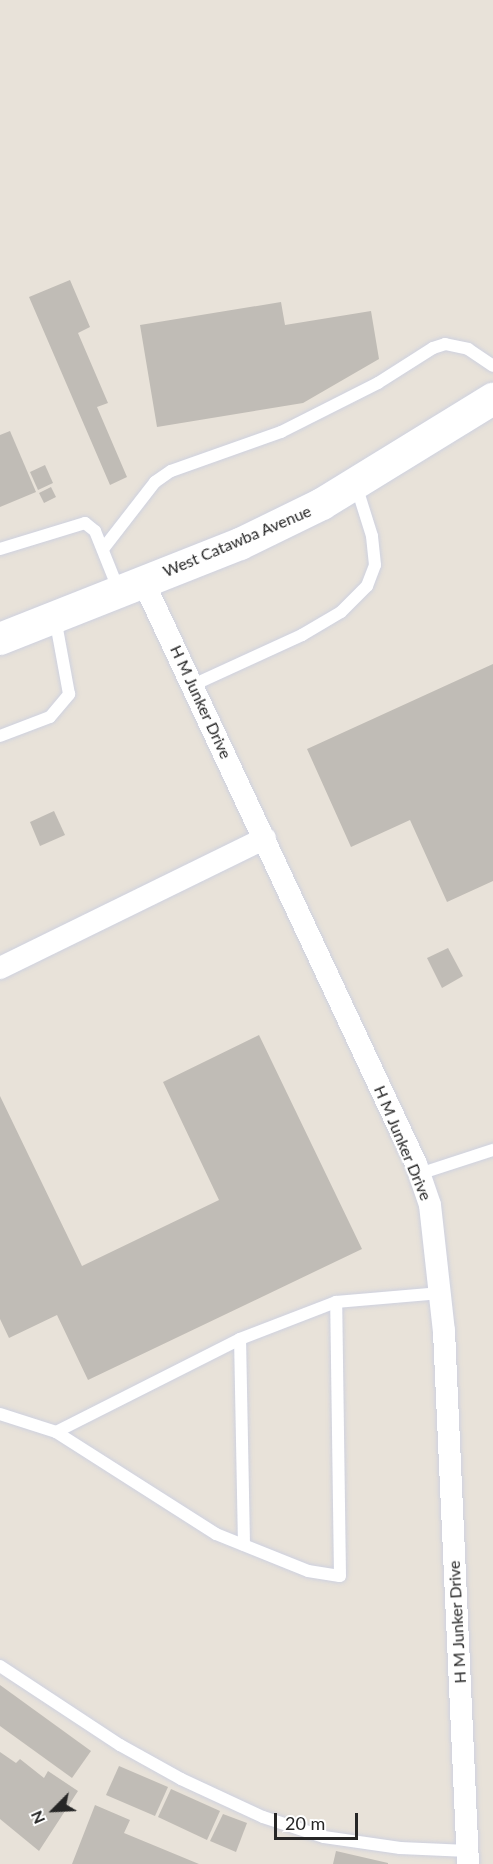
<!DOCTYPE html>
<style>
body{margin:0}
#map{position:relative;width:493px;height:1864px;overflow:hidden;background:#e8e2d9;font-family:Lato,sans-serif}
div>[style]{position:absolute}
[style*='--x']{left:calc(var(--x)*1px);top:calc(var(--y)*1px);width:calc(var(--w)*1px);rotate:calc(var(--a)*1deg)}
.building>*{inset:0;background:#c0bcb6}
.roads{filter:drop-shadow(0 0 2px #ced1df) drop-shadow(0 0 2px #ced1df)}
.service>*{height:12px;margin:-6px;padding:0 6px;transform-origin:6px;border-radius:6px;background:#fff}
.minor>*{height:22px;margin:-11px;padding:0 11px;transform-origin:11px;border-radius:11px;background:#fff}
.secondary>*{height:32px;margin:-16px;padding:0 16px;transform-origin:16px;border-radius:16px;background:#fff}
span{translate:-50% -50%;white-space:nowrap;text-align:center;line-height:1.15;-webkit-text-stroke:4.5px #fff;paint-order:stroke}
.street-label{font-size:16px;color:#262626}
.north{position:absolute;left:24px;top:1780px;width:60px;height:60px;-webkit-text-stroke:4px #fff;paint-order:stroke;rotate:246deg;font-size:16px;font-weight:700;line-height:24px;text-align:center;color:#262626}
.north::after{content:'';display:block;margin:auto;width:21px;height:27px;background:#262626;clip-path:polygon(50% 0,100% 100%,50% 72%,0 100%)}
.scale{position:absolute;left:274px;top:1813px;width:84px;height:27px;box-sizing:border-box;border:3px solid #262626;border-top:0;padding-left:8px;font-size:18px;line-height:21px;white-space:nowrap;color:#262626;-webkit-text-stroke:4px #fff;paint-order:stroke}
</style>
<div id="map">
<div class="building">
<i style="clip-path:polygon(70px 280px,90px 327px,78px 333px,108px 403px,97px 407px,127px 477px,110px 485px,29px 297px)"></i>
<i style="clip-path:polygon(281px 302px,285px 325px,371px 311px,379px 359px,303px 403px,157px 427px,140px 325px)"></i>
<i style="clip-path:polygon(10px 431px,36px 492px,0 507px,0 435px)"></i>
<i style="clip-path:polygon(45px 465px,53px 483px,38px 490px,30px 472px)"></i>
<i style="clip-path:polygon(51px 487px,56px 497px,44px 503px,39px 493px)"></i>
<i style="clip-path:polygon(493px 664px,493px 881px,447px 902px,410px 820px,351px 847px,307px 749px)"></i>
<i style="clip-path:polygon(54px 811px,65px 835px,40px 846px,30px 822px)"></i>
<i style="clip-path:polygon(448px 948px,463px 976px,442px 988px,427px 958px)"></i>
<i style="clip-path:polygon(259px 1035px,362px 1249px,88px 1380px,57px 1315px,9px 1338px,0 1319px,0 1096px,82px 1266px,219px 1200px,163px 1082px)"></i>
<i style="clip-path:polygon(0 1685px,91px 1751px,72px 1778px,0 1726px)"></i>
<i style="clip-path:polygon(0 1752px,16px 1763px,20px 1759px,44px 1778px,48px 1771px,78px 1791px,39px 1851px,0 1819px)"></i>
<i style="clip-path:polygon(119px 1766px,168px 1787px,155px 1816px,106px 1795px)"></i>
<i style="clip-path:polygon(171px 1789px,220px 1811px,207px 1840px,158px 1817px)"></i>
<i style="clip-path:polygon(95px 1805px,130px 1820px,124px 1833px,199px 1864px,72px 1864px)"></i>
<i style="clip-path:polygon(223px 1814px,247px 1823px,236px 1852px,210px 1841px)"></i>
<i style="clip-path:polygon(336px 1851px,388px 1863px,388px 1864px,333px 1864px)"></i>
</div>
<div class="roads">
<div class="service">
<i style="--x:0;--y:549;--w:89;--a:-17"></i>
<i style="--x:85;--y:523;--w:13;--a:39"></i>
<i style="--x:95;--y:531;--w:65;--a:68.2"></i>
<i style="--x:103;--y:549;--w:85;--a:-52.2"></i>
<i style="--x:155;--y:482;--w:19;--a:-35"></i>
<i style="--x:171;--y:471;--w:117;--a:-19.5"></i>
<i style="--x:281;--y:432;--w:109;--a:-26.8"></i>
<i style="--x:378;--y:383;--w:65;--a:-32.5"></i>
<i style="--x:433;--y:348;--w:13;--a:-18"></i>
<i style="--x:445;--y:344;--w:24;--a:12"></i>
<i style="--x:468;--y:349;--w:30;--a:34"></i>
<i style="--x:193;--y:685;--w:120;--a:-24.6"></i>
<i style="--x:302;--y:635;--w:45;--a:-30.5"></i>
<i style="--x:341;--y:612;--w:37;--a:-45"></i>
<i style="--x:367;--y:586;--w:22;--a:-69"></i>
<i style="--x:375;--y:565;--w:29;--a:-96"></i>
<i style="--x:372;--y:536;--w:53;--a:-107.4"></i>
<i style="--x:0;--y:736;--w:53;--a:-20.8"></i>
<i style="--x:50;--y:717;--w:30;--a:-50"></i>
<i style="--x:69;--y:694;--w:77;--a:-100.4"></i>
<i style="--x:419;--y:1174;--w:78;--a:-18"></i>
<i style="--x:0;--y:1414;--w:59;--a:17.8"></i>
<i style="--x:56;--y:1432;--w:190;--a:32.5"></i>
<i style="--x:216;--y:1534;--w:99;--a:21.9"></i>
<i style="--x:308;--y:1571;--w:32;--a:9"></i>
<i style="--x:340;--y:1576;--w:274;--a:-90.8"></i>
<i style="--x:336;--y:1302;--w:105;--a:-4.9"></i>
<i style="--x:56;--y:1432;--w:206;--a:-26.8"></i>
<i style="--x:244;--y:1545;--w:206;--a:-91.1"></i>
<i style="--x:240;--y:1339;--w:103;--a:-21.1"></i>
<i style="--x:0;--y:1666;--w:144;--a:33.4"></i>
<i style="--x:120;--y:1745;--w:70;--a:29.1"></i>
<i style="--x:181;--y:1779;--w:90;--a:24.9"></i>
<i style="--x:263;--y:1817;--w:64;--a:18.2"></i>
<i style="--x:324;--y:1837;--w:77;--a:8.2"></i>
<i style="--x:400;--y:1848;--w:68;--a:2.5"></i>
</div>
<div class="minor">
<i style="--x:143;--y:581;--w:644;--a:64.91"></i>
<i style="--x:416;--y:1164;--w:43;--a:71.1"></i>
<i style="--x:430;--y:1205;--w:127;--a:83.7"></i>
<i style="--x:444;--y:1331;--w:534;--a:87.42"></i>
<i style="--x:0;--y:968;--w:295;--a:-26.1"></i>
</div>
<div class="secondary">
<i style="--x:0;--y:639;--w:258;--a:-21.6"></i>
<i style="--x:240;--y:544;--w:91;--a:-26"></i>
<i style="--x:322;--y:504;--w:201;--a:-31.6"></i>
</div>
</div>
<div class="street-label">
<span style="left:237px;top:541px;rotate:-23deg">West Catawba Avenue</span>
<span style="left:201px;top:702px;rotate:65deg">H M Junker Drive</span>
<span style="left:403px;top:1143px;rotate:67deg">H M Junker Drive</span>
<span style="left:457px;top:1622px;rotate:-93deg">H M Junker Drive</span>
</div>
<div class="north">N</div>
<div class="scale">20 m</div>
</div>
